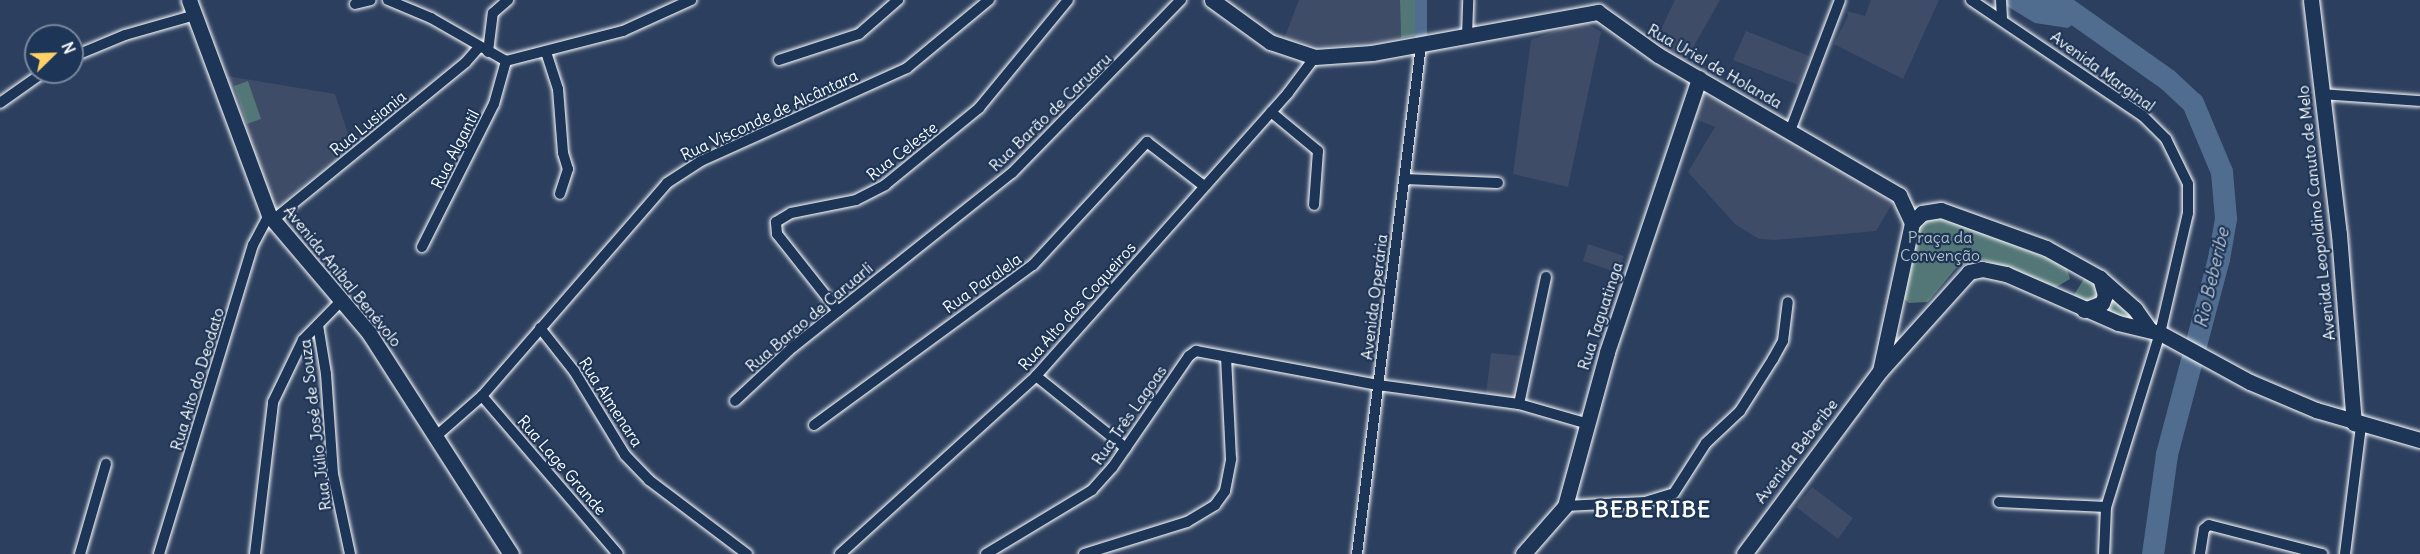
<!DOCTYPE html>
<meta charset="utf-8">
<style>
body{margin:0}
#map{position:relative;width:2420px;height:554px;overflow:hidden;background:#2c3f5e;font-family:Delius,sans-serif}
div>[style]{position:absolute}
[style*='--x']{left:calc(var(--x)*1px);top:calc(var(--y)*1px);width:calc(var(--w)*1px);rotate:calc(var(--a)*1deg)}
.built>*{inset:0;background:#3f4c67}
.green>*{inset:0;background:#537676}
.water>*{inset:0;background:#506d90}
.canal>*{height:12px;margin:-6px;padding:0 6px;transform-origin:6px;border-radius:6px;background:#506d90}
.river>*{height:22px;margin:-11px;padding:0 11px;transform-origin:11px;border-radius:11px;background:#506d90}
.roads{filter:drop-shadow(0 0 2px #fff) drop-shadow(0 0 2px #fff)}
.street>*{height:10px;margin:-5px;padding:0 5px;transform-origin:5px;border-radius:5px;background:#1d3557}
.secondary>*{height:15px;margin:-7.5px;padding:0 7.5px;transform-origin:7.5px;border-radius:7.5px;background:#1d3557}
span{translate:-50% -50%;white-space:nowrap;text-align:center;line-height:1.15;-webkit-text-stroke:4.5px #1d3557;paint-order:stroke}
.street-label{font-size:16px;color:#fff}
.park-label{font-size:16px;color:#b2c1c1}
.water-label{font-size:18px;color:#b9c5d3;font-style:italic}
.district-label{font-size:22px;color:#fff;font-weight:700;letter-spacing:1.5px}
.north{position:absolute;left:24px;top:24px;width:60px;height:60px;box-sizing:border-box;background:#1d3557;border:2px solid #77869a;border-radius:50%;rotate:67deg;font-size:16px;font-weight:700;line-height:24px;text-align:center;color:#fff}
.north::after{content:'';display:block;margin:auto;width:21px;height:27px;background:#ffd166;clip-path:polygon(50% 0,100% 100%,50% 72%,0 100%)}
</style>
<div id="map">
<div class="built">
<i style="clip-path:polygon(1299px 0,1400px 0,1401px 38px,1348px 46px,1319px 46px,1284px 39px)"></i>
<i style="clip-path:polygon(1675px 0,1720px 0,1685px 62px,1654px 44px)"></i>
<i style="clip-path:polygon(1871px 0,1939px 0,1903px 79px,1834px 44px,1848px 16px,1847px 11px,1865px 16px)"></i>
<i style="clip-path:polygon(1583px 21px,1601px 32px,1568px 187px,1513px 174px,1531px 40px)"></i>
<i style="clip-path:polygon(1746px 31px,1809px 56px,1798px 85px,1733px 60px)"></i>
<i style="clip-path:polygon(227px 76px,335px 94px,351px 143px,274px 210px)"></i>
<i style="clip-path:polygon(1701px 94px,1726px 103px,1893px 202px,1876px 231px,1775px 240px,1759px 239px,1736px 225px,1688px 172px,1715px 127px,1693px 118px)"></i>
<i style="clip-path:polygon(1588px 244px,1624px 256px,1619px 273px,1583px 261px)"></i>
<i style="clip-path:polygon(1491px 353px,1523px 356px,1516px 401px,1486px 395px)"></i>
<i style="clip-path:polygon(1812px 487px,1853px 518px,1838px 539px,1796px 507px)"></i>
</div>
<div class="green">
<i style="clip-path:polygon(1400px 0,1424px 0,1423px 34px,1401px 38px)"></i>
<i style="clip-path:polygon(248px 81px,261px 119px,247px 124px,234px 86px)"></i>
<i style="clip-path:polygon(1941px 217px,2066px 265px,2070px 279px,2056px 287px,1981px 259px,1956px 268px,1928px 302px,1909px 303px,1903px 298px,1917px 228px,1929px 219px)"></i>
<i style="clip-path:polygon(2087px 274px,2134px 320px,2135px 321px,2072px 298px)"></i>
</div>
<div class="water">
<i style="clip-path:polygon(1997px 0,2045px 0,2073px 24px,2068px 28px,2035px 23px)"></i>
</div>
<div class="canal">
<i style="--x:1421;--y:34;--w:34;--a:-90"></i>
</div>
<div class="river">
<i style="--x:2055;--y:0;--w:138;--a:35.3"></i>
<i style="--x:2168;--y:80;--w:34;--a:43"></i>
<i style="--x:2193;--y:103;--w:75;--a:67.2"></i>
<i style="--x:2222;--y:172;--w:47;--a:85.1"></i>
<i style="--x:2226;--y:219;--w:41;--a:99.9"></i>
<i style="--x:2219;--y:259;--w:203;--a:104.9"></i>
<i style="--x:2167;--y:455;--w:100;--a:98"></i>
</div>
<div class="roads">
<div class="street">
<i style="--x:388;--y:0;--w:47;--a:22.7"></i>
<i style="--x:431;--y:18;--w:86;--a:29.8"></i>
<i style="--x:506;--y:61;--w:121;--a:-14.4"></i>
<i style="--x:623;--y:31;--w:75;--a:-24.5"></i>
<i style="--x:1971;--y:0;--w:207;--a:34"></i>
<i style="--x:2143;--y:116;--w:33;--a:45"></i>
<i style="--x:2166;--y:139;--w:50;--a:63.9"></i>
<i style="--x:2188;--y:184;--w:29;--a:90"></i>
<i style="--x:2188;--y:213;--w:123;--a:103.1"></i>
<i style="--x:2160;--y:333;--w:182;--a:107.2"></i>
<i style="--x:2106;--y:507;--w:47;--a:92.4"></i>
<i style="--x:2001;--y:0;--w:18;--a:87"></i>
<i style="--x:355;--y:4;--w:16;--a:-14"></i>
<i style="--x:1467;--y:36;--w:36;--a:-88"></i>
<i style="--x:488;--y:52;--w:39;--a:-83"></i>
<i style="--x:493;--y:13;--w:20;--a:-41"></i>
<i style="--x:546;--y:52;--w:39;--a:72"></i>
<i style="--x:558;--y:89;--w:64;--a:85.5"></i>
<i style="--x:563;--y:153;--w:17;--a:73"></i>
<i style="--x:568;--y:169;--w:26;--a:108"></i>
<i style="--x:72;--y:57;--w:57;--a:-22.5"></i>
<i style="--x:125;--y:35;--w:73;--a:-15.9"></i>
<i style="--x:779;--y:60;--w:84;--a:-18"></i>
<i style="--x:859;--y:34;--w:52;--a:-41.1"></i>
<i style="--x:2322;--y:94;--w:98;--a:4.1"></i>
<i style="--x:0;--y:103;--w:54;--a:-35.2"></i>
<i style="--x:1271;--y:112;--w:61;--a:39.7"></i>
<i style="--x:1318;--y:151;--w:54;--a:94.2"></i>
<i style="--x:1790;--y:131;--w:140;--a:-69.1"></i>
<i style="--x:1404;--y:179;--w:94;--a:2.4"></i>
<i style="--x:273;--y:220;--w:249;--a:-39.3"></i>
<i style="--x:466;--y:62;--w:20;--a:-49"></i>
<i style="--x:422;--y:247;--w:160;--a:-63.3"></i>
<i style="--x:494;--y:104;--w:45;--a:-74.4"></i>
<i style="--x:838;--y:311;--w:98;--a:-128.4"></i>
<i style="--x:777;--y:234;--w:12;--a:-95"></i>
<i style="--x:776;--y:222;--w:17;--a:-31"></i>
<i style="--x:791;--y:213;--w:66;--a:-11.3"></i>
<i style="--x:856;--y:200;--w:33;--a:-27"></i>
<i style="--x:885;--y:185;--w:122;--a:-39.3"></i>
<i style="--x:979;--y:108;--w:140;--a:-50.5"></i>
<i style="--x:318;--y:325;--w:50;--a:80.7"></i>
<i style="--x:326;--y:374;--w:100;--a:86"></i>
<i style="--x:333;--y:474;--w:82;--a:78"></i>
<i style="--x:540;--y:328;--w:55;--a:51.7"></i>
<i style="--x:574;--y:371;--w:98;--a:58.7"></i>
<i style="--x:625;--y:455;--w:35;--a:46"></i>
<i style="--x:649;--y:480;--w:123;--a:37.1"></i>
<i style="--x:1036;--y:376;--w:115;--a:38.7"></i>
<i style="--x:482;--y:396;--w:208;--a:49.3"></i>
<i style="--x:735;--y:401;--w:79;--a:-43"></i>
<i style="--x:793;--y:347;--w:280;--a:-38.5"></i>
<i style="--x:1012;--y:173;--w:242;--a:-45.7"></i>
<i style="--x:1519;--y:404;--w:130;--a:-78"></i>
<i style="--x:814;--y:425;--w:271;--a:-36.2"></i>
<i style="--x:1033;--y:265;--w:168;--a:-47.2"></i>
<i style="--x:1147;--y:142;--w:72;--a:37.7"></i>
<i style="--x:434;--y:438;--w:64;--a:-41.2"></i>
<i style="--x:482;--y:396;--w:282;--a:-49"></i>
<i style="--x:667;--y:183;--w:40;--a:-32.9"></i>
<i style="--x:701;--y:161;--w:226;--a:-24.3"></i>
<i style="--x:907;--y:68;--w:107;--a:-39.7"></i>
<i style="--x:1999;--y:502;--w:107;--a:2.7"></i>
<i style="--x:1565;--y:506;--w:80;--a:-2.9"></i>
<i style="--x:1645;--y:502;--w:30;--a:-17"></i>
<i style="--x:1674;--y:493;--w:59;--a:-57.4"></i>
<i style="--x:1706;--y:443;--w:47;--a:-43.3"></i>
<i style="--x:1740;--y:411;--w:62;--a:-57.6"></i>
<i style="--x:1773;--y:359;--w:21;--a:-61"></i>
<i style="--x:1783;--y:341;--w:39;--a:-83"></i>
<i style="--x:80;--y:554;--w:94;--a:-73.9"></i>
<i style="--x:159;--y:554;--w:323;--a:-73.1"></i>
<i style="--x:253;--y:245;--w:34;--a:-62"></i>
<i style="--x:255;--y:554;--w:153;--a:-83.2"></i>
<i style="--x:273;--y:402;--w:69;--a:-64.2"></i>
<i style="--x:303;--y:340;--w:54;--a:-45.7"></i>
<i style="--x:840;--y:554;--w:265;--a:-42.2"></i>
<i style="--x:1036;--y:376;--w:379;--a:-48.3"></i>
<i style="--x:1288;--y:93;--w:45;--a:-53.1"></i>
<i style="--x:986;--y:554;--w:124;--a:-31.1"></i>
<i style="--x:1092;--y:490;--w:30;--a:-48"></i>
<i style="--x:1112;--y:468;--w:136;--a:-55.5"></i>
<i style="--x:1189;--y:356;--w:9;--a:-36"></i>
<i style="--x:1196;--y:351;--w:185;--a:10.6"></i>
<i style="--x:1378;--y:385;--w:142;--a:7.7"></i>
<i style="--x:1519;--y:404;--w:69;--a:16.1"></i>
<i style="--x:1084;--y:554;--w:108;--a:-17.3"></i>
<i style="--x:1187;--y:522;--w:33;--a:-31"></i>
<i style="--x:1215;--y:505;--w:17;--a:-54"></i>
<i style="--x:1225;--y:491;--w:33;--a:-79"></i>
<i style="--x:1231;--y:459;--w:102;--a:-92.8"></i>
<i style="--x:1357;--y:554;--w:513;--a:-82.83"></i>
<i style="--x:2200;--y:554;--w:25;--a:-81"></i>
<i style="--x:2204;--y:529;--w:6;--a:-39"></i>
<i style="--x:2209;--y:525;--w:117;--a:14.4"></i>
<i style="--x:2345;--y:554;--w:130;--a:-82.9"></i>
</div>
<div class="secondary">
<i style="--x:189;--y:0;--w:229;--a:69.6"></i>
<i style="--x:269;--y:215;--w:155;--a:49.7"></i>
<i style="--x:369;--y:333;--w:263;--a:57.3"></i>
<i style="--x:1212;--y:0;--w:72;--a:35.9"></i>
<i style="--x:1270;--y:42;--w:47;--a:18.4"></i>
<i style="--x:1315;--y:57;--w:57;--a:-4"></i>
<i style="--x:1372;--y:53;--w:230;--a:-10.3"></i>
<i style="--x:1598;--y:12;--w:74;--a:35.6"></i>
<i style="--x:1658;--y:55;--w:279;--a:30.2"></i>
<i style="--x:1899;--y:195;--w:31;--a:65"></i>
<i style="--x:1912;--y:223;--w:151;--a:102.2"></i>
<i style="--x:2311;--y:0;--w:236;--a:83.2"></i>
<i style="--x:2339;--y:234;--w:190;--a:85.5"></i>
<i style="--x:1912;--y:223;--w:14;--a:-45"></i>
<i style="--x:1922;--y:213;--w:19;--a:-9"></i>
<i style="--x:1941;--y:210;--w:112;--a:19.9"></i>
<i style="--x:2046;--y:248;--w:62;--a:29.1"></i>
<i style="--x:2100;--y:278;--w:47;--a:41.5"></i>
<i style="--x:2135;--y:309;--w:24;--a:55"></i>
<i style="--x:2084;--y:310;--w:19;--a:-21"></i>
<i style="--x:2102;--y:303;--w:9;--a:-69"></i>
<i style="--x:2105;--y:295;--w:18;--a:-106"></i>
<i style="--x:1523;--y:554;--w:64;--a:-48.8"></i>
<i style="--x:1565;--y:506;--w:160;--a:-74.7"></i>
<i style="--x:1607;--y:352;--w:289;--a:-71.4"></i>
<i style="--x:1744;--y:554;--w:228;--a:-53.4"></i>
<i style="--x:1880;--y:371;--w:133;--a:-48"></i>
<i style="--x:1969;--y:272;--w:13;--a:-13"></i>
<i style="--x:1982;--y:269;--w:25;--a:12"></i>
<i style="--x:2006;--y:274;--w:122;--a:23.6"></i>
<i style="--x:2118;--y:323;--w:43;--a:13.4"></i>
<i style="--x:2160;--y:333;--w:102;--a:28.6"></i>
<i style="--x:2250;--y:382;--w:72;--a:23"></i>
<i style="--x:2316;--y:410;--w:108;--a:16.1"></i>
</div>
</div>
<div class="street-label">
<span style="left:1715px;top:66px;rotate:30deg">Rua Uriel de Holanda</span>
<span style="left:2103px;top:71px;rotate:36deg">Avenida Marginal</span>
<span style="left:1050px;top:112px;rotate:-44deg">Rua Barão de Caruaru</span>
<span style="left:769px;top:115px;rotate:-25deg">Rua Visconde de Alcântara</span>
<span style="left:368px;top:123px;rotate:-39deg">Rua Lusiania</span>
<span style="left:455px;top:149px;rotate:-63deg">Rua Algantil</span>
<span style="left:902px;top:151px;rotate:-38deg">Rua Celeste</span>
<span style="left:2316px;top:213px;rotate:-96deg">Avenida Leopoldino Canuto de Melo</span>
<span style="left:343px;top:276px;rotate:51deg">Avenida Aníbal Benévolo</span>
<span style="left:982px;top:283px;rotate:-35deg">Rua Paralela</span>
<span style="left:1374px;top:297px;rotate:-83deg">Avenida Operária</span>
<span style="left:1077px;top:306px;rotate:-48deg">Rua Alto dos Coqueiros</span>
<span style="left:1600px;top:316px;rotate:-72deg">Rua Taguatinga</span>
<span style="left:809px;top:317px;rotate:-40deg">Rua Barao de Caruarli</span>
<span style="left:197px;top:379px;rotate:-73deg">Rua Alto do Deodato</span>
<span style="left:611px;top:402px;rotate:57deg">Rua Almenara</span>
<span style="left:1129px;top:415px;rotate:-55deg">Rua Três Lagoas</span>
<span style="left:315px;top:425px;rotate:-97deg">Rua Júlio José de Souza</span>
<span style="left:1796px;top:451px;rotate:-53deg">Avenida Beberibe</span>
<span style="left:562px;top:465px;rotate:49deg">Rua Lage Grande</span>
</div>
<div class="park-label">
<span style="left:1940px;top:246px">Praça da<br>Convenção</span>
</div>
<div class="water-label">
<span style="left:2212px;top:278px;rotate:-77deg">Rio Beberibe</span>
</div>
<div class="district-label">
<span style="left:1653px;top:510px">BEBERIBE</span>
</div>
<div class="north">N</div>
</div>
